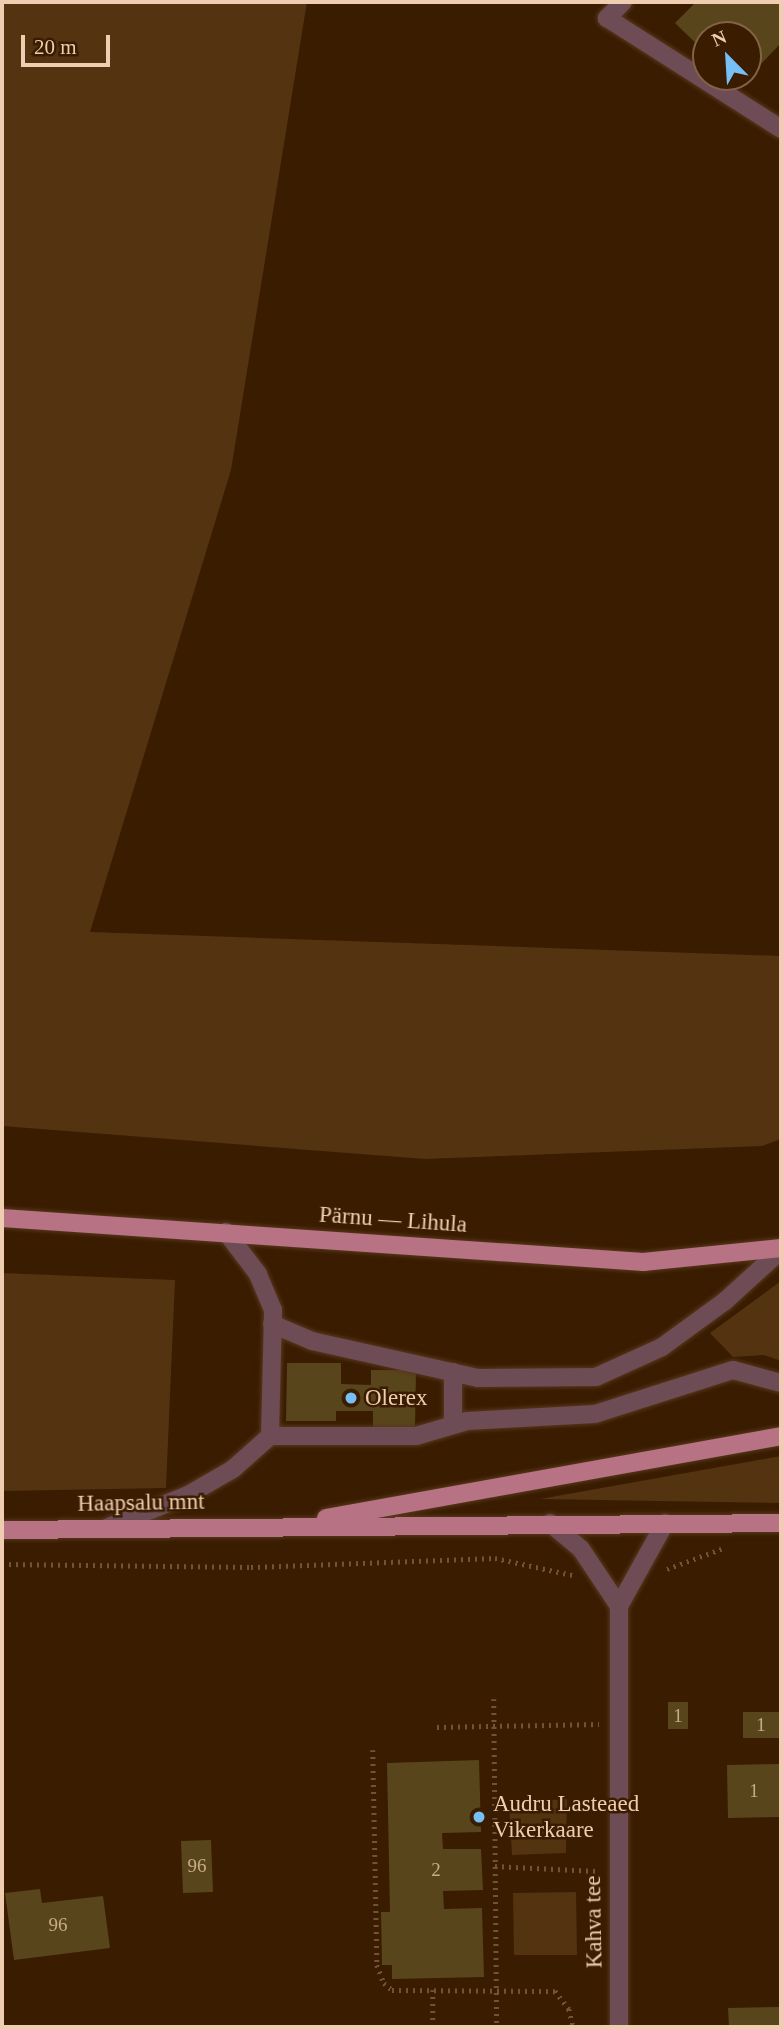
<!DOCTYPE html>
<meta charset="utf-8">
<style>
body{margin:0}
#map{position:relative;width:783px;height:2029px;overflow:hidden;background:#3a1c00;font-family:Georgia,serif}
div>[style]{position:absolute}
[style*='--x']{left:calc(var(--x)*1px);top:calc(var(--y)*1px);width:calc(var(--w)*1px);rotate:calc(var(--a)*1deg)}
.green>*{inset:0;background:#543310}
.building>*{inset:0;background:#59451c}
.path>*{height:4.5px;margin-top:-2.25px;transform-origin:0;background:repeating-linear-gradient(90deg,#725337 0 2px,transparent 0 7px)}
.roads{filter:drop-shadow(0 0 2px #57381c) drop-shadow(0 0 2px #57381c)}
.minor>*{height:18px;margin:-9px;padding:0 9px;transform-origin:9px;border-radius:9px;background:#6e4c55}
.major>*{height:18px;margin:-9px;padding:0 9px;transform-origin:9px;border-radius:9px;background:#b77284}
.dots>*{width:19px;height:19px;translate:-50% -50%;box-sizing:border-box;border:4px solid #3a1c00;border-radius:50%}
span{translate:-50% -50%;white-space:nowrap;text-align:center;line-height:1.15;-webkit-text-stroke:5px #3a1c00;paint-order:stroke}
.number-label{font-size:19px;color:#c9ab8b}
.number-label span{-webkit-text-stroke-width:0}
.street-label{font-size:23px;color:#eecdb0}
.poi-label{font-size:23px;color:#eecdb0}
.left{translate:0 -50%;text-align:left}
.frame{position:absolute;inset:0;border:4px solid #eecdb0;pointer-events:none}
.north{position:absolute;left:692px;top:21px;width:70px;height:70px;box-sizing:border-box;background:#3a1c00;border:2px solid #826346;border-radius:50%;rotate:336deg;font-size:19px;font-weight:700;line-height:28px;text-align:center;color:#eecdb0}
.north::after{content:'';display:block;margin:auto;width:24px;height:32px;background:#77bff7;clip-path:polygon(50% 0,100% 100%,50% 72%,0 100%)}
.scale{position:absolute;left:21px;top:35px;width:89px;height:32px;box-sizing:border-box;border:4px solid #eecdb0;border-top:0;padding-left:9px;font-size:21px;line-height:24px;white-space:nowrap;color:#eecdb0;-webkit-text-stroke:5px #3a1c00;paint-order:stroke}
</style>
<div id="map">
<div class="green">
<i style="clip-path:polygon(2px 2px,307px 2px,231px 470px,90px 932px,781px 956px,781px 1139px,762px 1146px,425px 1159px,2px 1126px)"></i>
<i style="clip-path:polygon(2px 1273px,175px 1280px,166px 1488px,2px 1491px)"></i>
<i style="clip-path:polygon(781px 1281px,781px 1361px,764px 1355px,733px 1357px,710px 1333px)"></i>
<i style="clip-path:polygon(781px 1456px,781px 1503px,540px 1499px)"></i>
<i style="clip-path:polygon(567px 1799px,566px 1853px,512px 1855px,509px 1803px)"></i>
<i style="clip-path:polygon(576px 1892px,577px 1955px,514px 1955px,513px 1893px)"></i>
</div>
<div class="building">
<i style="clip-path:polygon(696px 2px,781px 2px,781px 43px,740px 86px,731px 77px,748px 77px,748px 35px,706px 35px,706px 53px,675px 23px)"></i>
<i style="clip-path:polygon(287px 1363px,341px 1363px,341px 1384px,371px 1385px,371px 1370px,416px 1370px,415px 1427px,373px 1427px,373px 1411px,336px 1411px,336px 1421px,286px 1421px)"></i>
<i style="clip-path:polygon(668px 1702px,688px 1702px,688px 1729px,668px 1729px)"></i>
<i style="clip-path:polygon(743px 1712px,779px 1712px,779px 1738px,743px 1738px)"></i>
<i style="clip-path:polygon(479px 1760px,481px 1832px,442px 1833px,443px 1849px,481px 1849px,483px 1890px,443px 1891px,444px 1909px,482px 1908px,484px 1977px,392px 1979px,392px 1965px,382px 1965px,381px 1912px,390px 1912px,387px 1763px)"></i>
<i style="clip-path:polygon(781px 1764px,781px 1817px,728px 1818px,727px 1765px)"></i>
<i style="clip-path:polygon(211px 1840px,213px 1892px,183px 1893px,181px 1841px)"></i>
<i style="clip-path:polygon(40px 1889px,42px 1903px,103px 1896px,110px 1948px,14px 1960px,5px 1893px)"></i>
<i style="clip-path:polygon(781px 2007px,781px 2027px,729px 2027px,728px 2008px)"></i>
</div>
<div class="path">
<i style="--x:2;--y:1564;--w:249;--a:0.7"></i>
<i style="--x:251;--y:1567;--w:244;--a:-2.1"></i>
<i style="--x:495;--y:1558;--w:79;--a:12.4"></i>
<i style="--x:667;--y:1569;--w:58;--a:-20.3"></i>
<i style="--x:494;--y:1699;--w:328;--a:89.5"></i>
<i style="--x:437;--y:1727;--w:162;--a:-1.1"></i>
<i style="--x:373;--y:1750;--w:215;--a:88.9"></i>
<i style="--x:377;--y:1965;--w:19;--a:69"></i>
<i style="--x:384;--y:1983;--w:11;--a:41"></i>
<i style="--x:392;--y:1990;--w:163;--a:0.4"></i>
<i style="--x:555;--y:1991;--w:23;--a:52"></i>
<i style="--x:569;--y:2009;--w:18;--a:77"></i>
<i style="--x:495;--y:1866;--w:101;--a:2.8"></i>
<i style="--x:433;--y:1990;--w:37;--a:90"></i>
</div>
<div class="roads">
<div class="minor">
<i style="--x:623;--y:2;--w:23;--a:135"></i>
<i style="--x:607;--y:18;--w:206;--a:32.5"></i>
<i style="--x:272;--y:1324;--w:43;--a:23"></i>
<i style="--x:312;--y:1341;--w:170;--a:12.6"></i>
<i style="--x:478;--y:1378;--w:118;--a:-0.5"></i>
<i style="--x:596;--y:1377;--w:72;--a:-24.4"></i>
<i style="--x:662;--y:1347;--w:78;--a:-36.1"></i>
<i style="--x:725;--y:1301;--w:76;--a:-42.3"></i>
<i style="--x:453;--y:1372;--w:52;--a:90"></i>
<i style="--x:270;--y:1436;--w:146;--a:0"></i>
<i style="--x:416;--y:1436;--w:53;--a:-16.4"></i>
<i style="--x:467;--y:1421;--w:128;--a:-3.1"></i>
<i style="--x:595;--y:1414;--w:145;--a:-17.7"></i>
<i style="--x:733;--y:1370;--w:50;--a:15.2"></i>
<i style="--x:550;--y:1523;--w:40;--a:40"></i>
<i style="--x:581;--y:1549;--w:69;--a:56.3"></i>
<i style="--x:106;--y:1528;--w:88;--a:-21.9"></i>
<i style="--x:188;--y:1495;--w:52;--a:-30"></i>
<i style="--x:233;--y:1469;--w:50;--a:-41.7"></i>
<i style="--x:270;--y:1436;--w:126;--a:-88.6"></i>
<i style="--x:273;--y:1310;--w:39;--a:-113"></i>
<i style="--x:258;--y:1274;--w:53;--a:-127.3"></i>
<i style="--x:619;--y:2027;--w:421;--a:-90"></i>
<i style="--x:619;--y:1606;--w:95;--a:-61"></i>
</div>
<div class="major">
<i style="--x:2;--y:1218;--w:643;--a:3.93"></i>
<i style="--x:643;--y:1262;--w:139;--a:-5.8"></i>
<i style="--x:326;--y:1518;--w:462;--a:-10.2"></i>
<i style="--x:2;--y:1530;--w:779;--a:-0.51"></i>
</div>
</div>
<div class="dots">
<i style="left:351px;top:1398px;background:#77bff7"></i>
<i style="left:479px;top:1817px;background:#77bff7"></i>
</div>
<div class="number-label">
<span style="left:678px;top:1716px">1</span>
<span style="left:761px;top:1725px">1</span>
<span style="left:754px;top:1791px">1</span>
<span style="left:197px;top:1866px">96</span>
<span style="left:436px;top:1870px">2</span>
<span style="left:58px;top:1925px">96</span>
</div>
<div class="street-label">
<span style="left:393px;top:1220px;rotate:4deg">Pärnu — Lihula</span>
<span style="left:141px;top:1503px;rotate:-1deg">Haapsalu mnt</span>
<span style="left:594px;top:1922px;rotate:-91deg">Kahva tee</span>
</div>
<div class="poi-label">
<span class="left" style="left:365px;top:1398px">Olerex</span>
<span class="left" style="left:493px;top:1817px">Audru Lasteaed<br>Vikerkaare</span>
</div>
<div class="frame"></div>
<div class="north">N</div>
<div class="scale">20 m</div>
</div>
